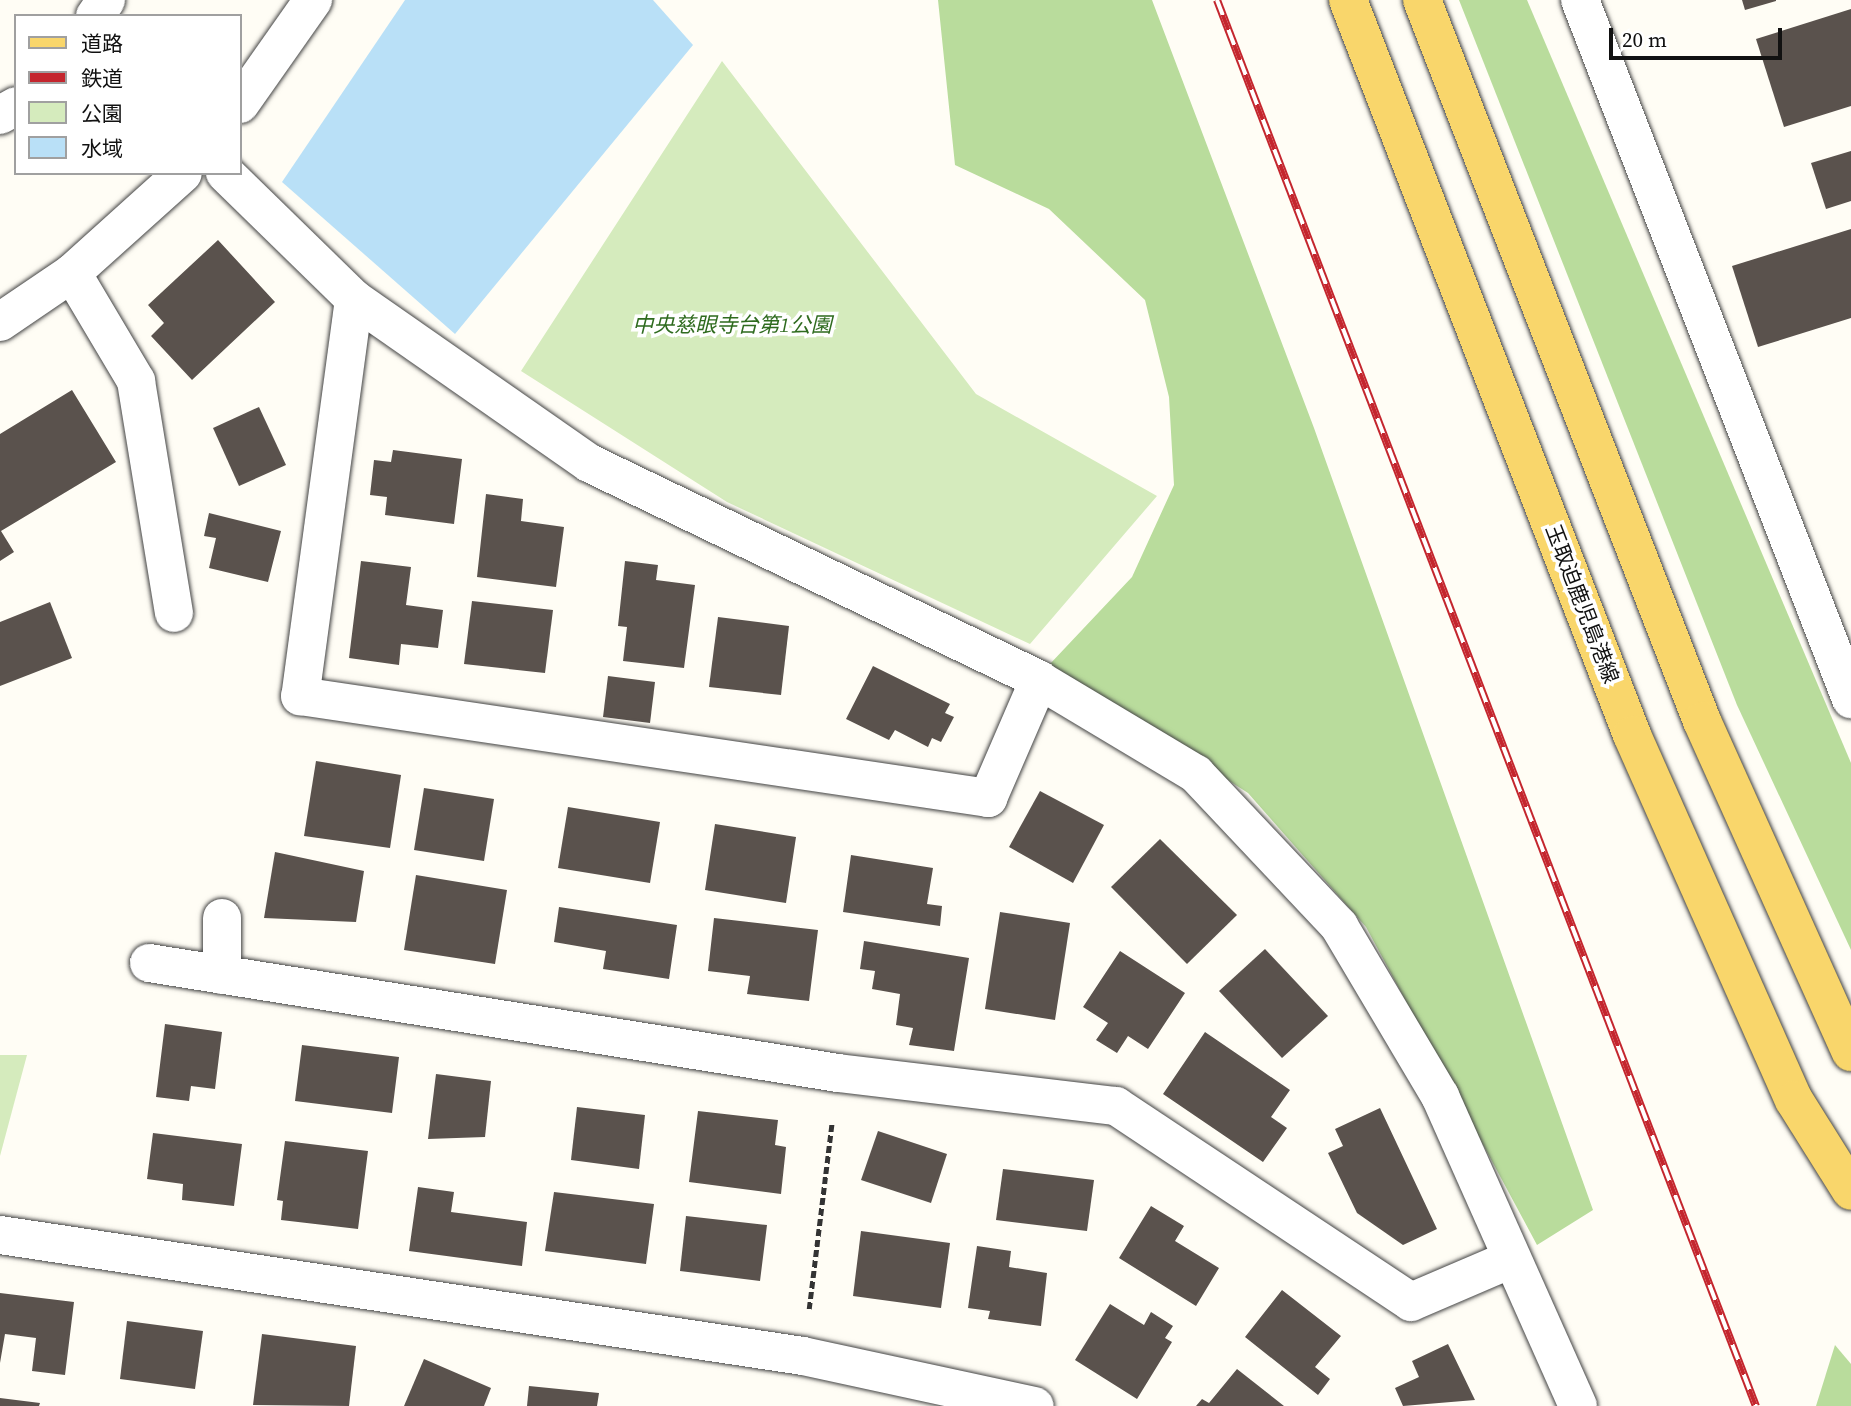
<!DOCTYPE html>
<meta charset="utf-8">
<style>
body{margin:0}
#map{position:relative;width:1851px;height:1406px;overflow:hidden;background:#fffdf5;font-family:"Source Serif 4","Noto Sans JP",serif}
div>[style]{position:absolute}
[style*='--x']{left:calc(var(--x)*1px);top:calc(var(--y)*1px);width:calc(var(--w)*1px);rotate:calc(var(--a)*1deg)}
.green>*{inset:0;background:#d5ebbd}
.forest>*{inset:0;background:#b9dc9c}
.water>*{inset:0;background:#b9e0f7}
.building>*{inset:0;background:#5a524d}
.path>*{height:4.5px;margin-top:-2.25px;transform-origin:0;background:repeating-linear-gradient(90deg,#333 0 7px,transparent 0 10.5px)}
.roads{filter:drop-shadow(0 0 2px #444) drop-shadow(0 0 2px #444)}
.minor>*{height:38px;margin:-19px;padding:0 19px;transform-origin:19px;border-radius:19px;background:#fff}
.major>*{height:38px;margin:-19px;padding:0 19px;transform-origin:19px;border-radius:19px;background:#f9d66b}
.rail>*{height:8px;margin-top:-4px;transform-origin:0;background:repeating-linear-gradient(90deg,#fff 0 16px,#c4262e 0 32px);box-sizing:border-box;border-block:2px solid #c4262e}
span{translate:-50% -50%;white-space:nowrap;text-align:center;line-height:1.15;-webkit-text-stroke:7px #fff;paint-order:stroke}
.park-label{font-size:21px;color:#2f6b1f;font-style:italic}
.street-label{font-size:21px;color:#111}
.legend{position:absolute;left:14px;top:14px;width:228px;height:161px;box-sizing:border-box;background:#fff;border:2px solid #a0a0a0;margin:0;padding:9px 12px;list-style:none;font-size:21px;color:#111}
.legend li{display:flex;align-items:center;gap:14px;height:35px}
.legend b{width:35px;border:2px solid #a0a0a0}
.scale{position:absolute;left:1609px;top:28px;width:173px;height:32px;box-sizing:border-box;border:4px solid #111;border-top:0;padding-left:9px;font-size:21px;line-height:24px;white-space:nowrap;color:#111;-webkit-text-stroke:5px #fff;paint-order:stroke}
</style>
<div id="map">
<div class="green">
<i style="clip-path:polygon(722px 61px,976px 394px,1157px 496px,1030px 644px,727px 502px,521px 371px)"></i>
<i style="clip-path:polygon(0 1055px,27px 1055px,0 1156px)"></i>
</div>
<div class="forest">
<i style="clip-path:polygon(938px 0,1152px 0,1314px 428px,1593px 1210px,1537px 1245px,1366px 927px,1248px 793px,1049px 665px,1132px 577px,1174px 485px,1169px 397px,1145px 300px,1049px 209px,955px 165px)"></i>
<i style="clip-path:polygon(1459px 0,1527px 0,1851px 763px,1851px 950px,1737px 705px)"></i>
<i style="clip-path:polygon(1835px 1345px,1851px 1364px,1851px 1406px,1816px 1406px)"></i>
</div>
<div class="water">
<i style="clip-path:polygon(405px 0,653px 0,693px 45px,455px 334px,282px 182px)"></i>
</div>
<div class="building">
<i style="clip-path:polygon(1742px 0,1776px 0,1776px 1px,1745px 10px)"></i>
<i style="clip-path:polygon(1851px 9px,1851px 106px,1784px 127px,1756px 39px)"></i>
<i style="clip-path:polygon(1851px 151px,1851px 201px,1826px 209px,1811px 163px)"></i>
<i style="clip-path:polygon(1851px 229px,1851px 318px,1758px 347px,1732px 266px)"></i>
<i style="clip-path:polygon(218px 240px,275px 302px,192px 380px,151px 336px,164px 323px,148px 305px)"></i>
<i style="clip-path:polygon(72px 390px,116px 462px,1px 531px,14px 552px,0 561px,0 434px)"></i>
<i style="clip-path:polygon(259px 407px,286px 465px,239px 486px,213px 428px)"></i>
<i style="clip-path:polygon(393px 450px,462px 459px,454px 524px,385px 515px,387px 497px,370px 495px,374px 460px,391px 462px)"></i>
<i style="clip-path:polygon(486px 494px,523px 499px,521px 521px,564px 527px,556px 587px,477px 577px)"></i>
<i style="clip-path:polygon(209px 513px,281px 531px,268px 582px,209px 568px,216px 538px,204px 536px)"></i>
<i style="clip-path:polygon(361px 561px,411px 567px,406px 605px,443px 610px,438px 648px,401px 644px,399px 665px,349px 658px)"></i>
<i style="clip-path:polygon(625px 561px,658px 565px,656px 580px,695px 585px,684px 668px,623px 661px,627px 627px,618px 626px)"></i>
<i style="clip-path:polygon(472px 601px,553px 610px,545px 673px,464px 664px)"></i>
<i style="clip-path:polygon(50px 602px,72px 658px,0 686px,0 622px)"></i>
<i style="clip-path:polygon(718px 617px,789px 626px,781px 695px,709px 687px)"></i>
<i style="clip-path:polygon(873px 666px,950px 704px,945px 713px,954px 717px,941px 742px,932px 738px,928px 747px,895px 730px,889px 740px,846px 719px)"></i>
<i style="clip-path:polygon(608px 676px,655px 682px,650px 723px,603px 717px)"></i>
<i style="clip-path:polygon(316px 761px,401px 775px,390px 848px,304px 836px)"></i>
<i style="clip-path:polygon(424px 788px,494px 799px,484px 861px,414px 850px)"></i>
<i style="clip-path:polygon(1040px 791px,1104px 825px,1073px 883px,1009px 847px)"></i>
<i style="clip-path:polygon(568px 807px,660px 822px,650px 883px,558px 868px)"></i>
<i style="clip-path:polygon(715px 824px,796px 837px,786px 903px,705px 890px)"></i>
<i style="clip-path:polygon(1160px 839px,1237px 915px,1187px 964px,1111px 887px)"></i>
<i style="clip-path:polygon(275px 852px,364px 871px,356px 922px,264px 918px)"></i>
<i style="clip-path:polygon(851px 855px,933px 868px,927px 904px,942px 906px,940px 926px,843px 912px)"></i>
<i style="clip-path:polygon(416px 875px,507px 890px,495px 964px,404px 950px)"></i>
<i style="clip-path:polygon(559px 907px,677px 925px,669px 979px,603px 969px,606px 951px,554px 942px)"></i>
<i style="clip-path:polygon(1000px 912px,1070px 923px,1055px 1020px,985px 1009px)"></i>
<i style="clip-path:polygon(714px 918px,818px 930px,809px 1001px,747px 994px,750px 976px,708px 971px)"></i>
<i style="clip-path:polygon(864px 941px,969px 958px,954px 1051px,909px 1045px,913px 1028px,896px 1025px,900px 994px,872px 989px,875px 971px,860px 969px)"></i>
<i style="clip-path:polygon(1265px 949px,1328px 1016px,1282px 1058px,1219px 991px)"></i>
<i style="clip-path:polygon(1120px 951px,1185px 993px,1148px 1049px,1128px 1036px,1117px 1053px,1096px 1040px,1108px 1023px,1083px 1007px)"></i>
<i style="clip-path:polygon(165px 1024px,222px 1032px,215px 1089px,191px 1086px,189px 1101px,156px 1097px)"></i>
<i style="clip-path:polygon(1205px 1032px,1290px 1090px,1271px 1117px,1287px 1128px,1263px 1162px,1163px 1094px)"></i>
<i style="clip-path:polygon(302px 1045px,399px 1057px,392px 1113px,295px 1101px)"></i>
<i style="clip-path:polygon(436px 1074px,491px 1081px,485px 1137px,428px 1139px)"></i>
<i style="clip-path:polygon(577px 1107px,645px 1115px,639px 1169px,571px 1160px)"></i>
<i style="clip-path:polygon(1380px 1108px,1437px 1229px,1403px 1245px,1357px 1213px,1328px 1153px,1343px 1146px,1335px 1129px)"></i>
<i style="clip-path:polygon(698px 1111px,778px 1120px,775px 1145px,786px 1147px,781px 1194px,689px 1182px)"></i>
<i style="clip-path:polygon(878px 1131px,947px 1154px,931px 1203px,861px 1180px)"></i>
<i style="clip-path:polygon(153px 1133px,242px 1144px,234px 1206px,182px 1200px,183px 1184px,147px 1179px)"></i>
<i style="clip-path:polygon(285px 1141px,368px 1151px,358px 1229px,281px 1220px,283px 1201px,277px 1200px)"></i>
<i style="clip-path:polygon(1003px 1169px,1094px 1180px,1087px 1231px,996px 1220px)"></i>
<i style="clip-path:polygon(418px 1187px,454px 1192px,451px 1212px,527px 1222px,522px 1266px,409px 1251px)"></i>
<i style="clip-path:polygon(554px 1192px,654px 1204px,646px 1264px,545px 1251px)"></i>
<i style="clip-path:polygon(1151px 1206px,1184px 1226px,1175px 1241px,1219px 1268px,1196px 1306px,1119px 1258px)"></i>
<i style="clip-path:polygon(686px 1216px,767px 1225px,760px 1281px,680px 1271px)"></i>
<i style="clip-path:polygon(861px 1231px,950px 1243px,941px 1308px,853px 1296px)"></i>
<i style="clip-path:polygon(977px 1246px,1011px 1251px,1009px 1267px,1047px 1273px,1041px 1326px,988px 1319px,990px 1311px,968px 1308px)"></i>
<i style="clip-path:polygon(1282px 1290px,1341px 1336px,1315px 1367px,1330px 1379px,1318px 1395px,1245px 1337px)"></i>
<i style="clip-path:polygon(0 1293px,74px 1302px,65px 1375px,32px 1371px,36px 1338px,5px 1334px,0 1363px)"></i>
<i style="clip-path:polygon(1110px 1304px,1144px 1325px,1151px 1312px,1173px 1326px,1165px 1338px,1172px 1342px,1137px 1399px,1075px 1360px)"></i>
<i style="clip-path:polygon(127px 1321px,203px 1331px,195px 1389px,120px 1379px)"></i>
<i style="clip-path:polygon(262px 1334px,356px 1346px,349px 1406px,253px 1405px)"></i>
<i style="clip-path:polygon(1448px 1344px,1475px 1400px,1403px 1406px,1395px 1388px,1419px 1377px,1412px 1361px)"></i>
<i style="clip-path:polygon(424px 1359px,491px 1388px,484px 1406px,404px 1406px)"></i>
<i style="clip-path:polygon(1237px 1369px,1284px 1406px,1196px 1406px,1202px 1399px,1209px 1403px)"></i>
<i style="clip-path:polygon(529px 1386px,599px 1393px,597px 1406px,527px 1406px)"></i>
<i style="clip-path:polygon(0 1398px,40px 1403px,39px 1406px,0 1406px)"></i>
</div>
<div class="path">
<i style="--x:809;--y:1309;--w:187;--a:-83"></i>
</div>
<div class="roads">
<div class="minor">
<i style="--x:1580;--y:0;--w:750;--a:68.81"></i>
<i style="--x:95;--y:16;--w:19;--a:-55"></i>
<i style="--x:240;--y:104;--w:127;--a:-54.9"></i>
<i style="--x:0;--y:115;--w:18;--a:-29"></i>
<i style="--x:225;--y:173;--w:180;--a:44.3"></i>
<i style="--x:354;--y:299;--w:287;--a:34.9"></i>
<i style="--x:589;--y:463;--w:500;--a:25.7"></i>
<i style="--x:1039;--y:680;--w:183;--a:30.9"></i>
<i style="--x:1196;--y:774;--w:209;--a:46.7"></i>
<i style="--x:1339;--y:926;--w:198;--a:59.3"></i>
<i style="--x:1440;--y:1096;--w:339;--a:66"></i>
<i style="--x:72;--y:273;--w:126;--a:59.3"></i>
<i style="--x:136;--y:381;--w:235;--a:80.7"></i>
<i style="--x:354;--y:299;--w:401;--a:97.7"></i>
<i style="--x:300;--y:696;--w:696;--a:8.43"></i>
<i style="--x:988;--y:798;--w:129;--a:-66.6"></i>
<i style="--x:0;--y:322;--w:87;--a:-34.2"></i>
<i style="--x:72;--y:273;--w:149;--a:-42"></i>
<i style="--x:222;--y:918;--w:57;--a:90"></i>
<i style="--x:149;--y:963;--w:698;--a:9.07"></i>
<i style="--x:838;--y:1073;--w:280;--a:6.8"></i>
<i style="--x:1116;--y:1106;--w:354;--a:33.6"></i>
<i style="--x:1411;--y:1302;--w:107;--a:-23.2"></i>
<i style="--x:0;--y:1235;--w:812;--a:8.57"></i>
<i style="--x:803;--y:1356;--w:237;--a:12.2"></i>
</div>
<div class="major">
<i style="--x:1348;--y:0;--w:788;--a:68.87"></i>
<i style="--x:1632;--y:735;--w:399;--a:66.1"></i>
<i style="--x:1794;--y:1100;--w:107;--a:57.9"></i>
<i style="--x:1422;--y:0;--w:773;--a:68.78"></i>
<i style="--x:1702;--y:721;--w:363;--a:65.8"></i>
</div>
</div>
<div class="rail">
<i style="--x:1217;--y:0;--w:1506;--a:69.03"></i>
</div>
<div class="park-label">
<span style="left:732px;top:325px">中央慈眼寺台第1公園</span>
</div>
<div class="street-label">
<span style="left:1582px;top:604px;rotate:69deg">玉取迫鹿児島港線</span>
</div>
<ul class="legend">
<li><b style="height:9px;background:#f9d66b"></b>道路</li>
<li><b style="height:9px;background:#c4262e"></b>鉄道</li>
<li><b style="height:19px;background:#d5ebbd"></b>公園</li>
<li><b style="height:19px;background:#b9e0f7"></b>水域</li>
</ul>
<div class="scale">20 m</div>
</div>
